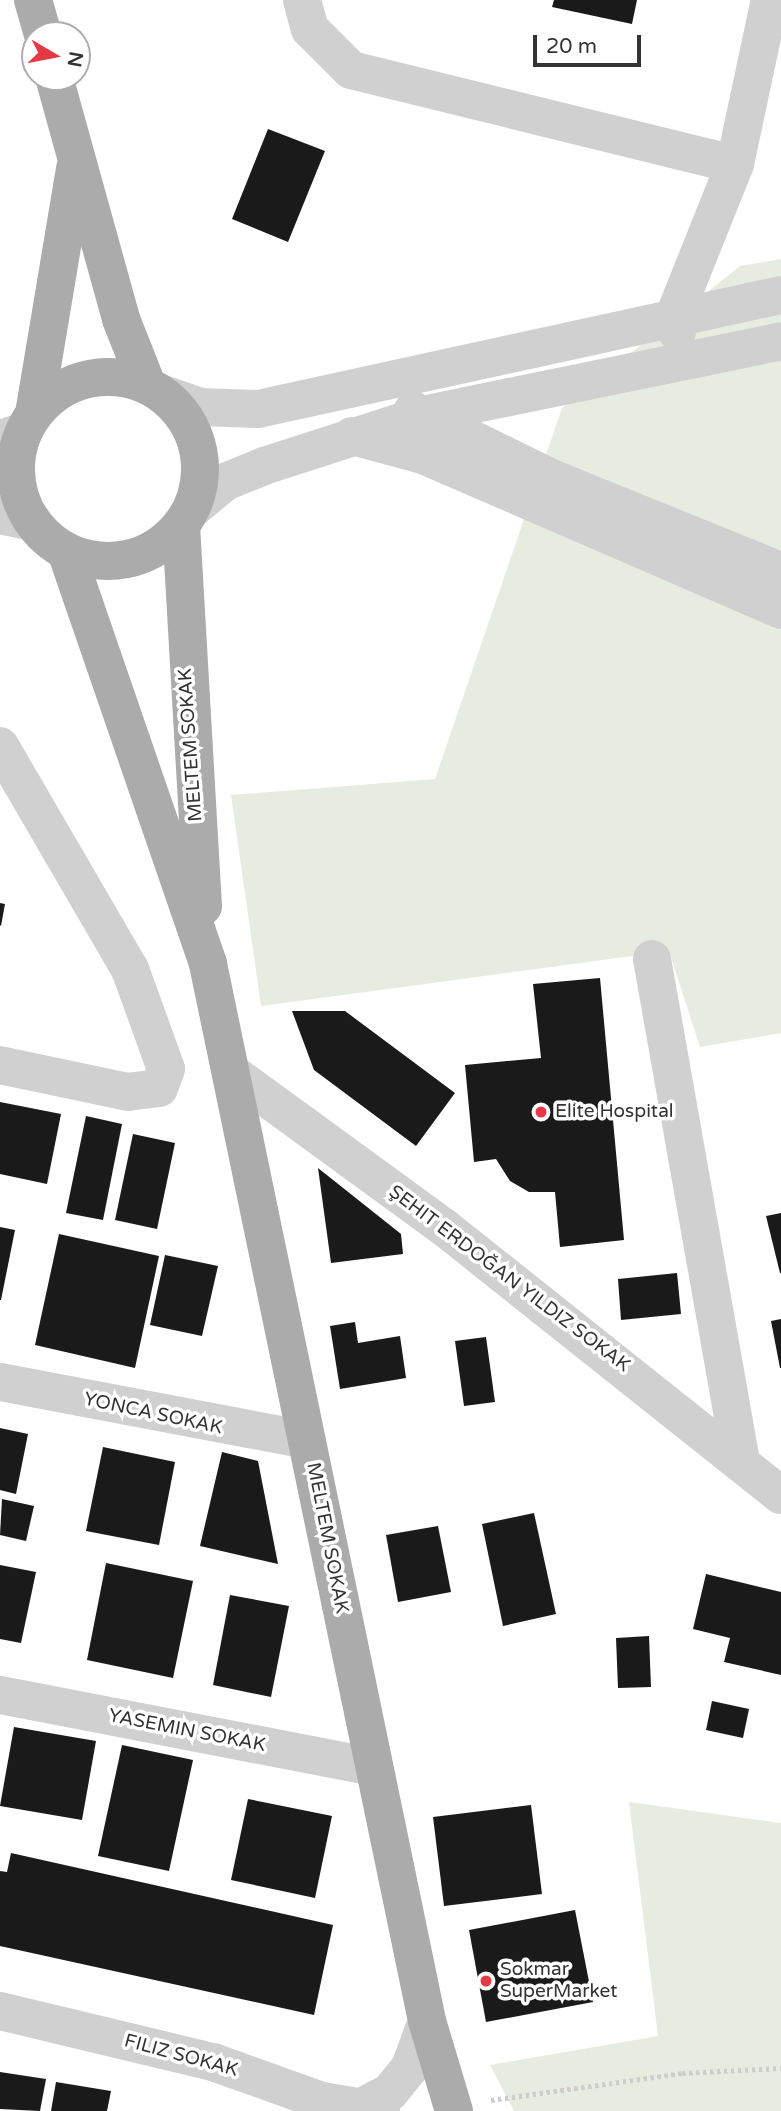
<!DOCTYPE html>
<meta charset="utf-8">
<style>
body{margin:0}
#map{position:relative;width:781px;height:2111px;overflow:hidden;background:#fff;font-family:"Varela Round",sans-serif}
div>[style]{position:absolute}
[style*='--x']{left:calc(var(--x)*1px);top:calc(var(--y)*1px);width:calc(var(--w)*1px);rotate:calc(var(--a)*1deg)}
.green>*{inset:0;background:#e6ecdf}
.building>*{inset:0;background:#1a1a1a}
.path>*{height:4.5px;margin-top:-2.25px;transform-origin:0;background:repeating-linear-gradient(90deg,#cdcdcd 0 3.5px,transparent 0 7px)}
.minor>*{height:38px;margin:-19px;padding:0 19px;transform-origin:19px;border-radius:19px;background:#d0d0d0}
.major>*{height:38px;margin:-19px;padding:0 19px;transform-origin:19px;border-radius:19px;background:#ababab}
.major>.ring{margin:-19px;padding:0;box-sizing:content-box;background:none;border:38px solid #ababab;border-radius:50%}
.dots>*{width:19px;height:19px;translate:-50% -50%;box-sizing:border-box;border:4px solid #fff;border-radius:50%}
span{translate:-50% -50%;white-space:nowrap;text-align:center;line-height:1.15;-webkit-text-stroke:7px #fff;paint-order:stroke}
.street-label{font-size:19px;color:#333}
.poi-label{font-size:19px;color:#333}
.left{translate:0 -50%;text-align:left}
.north{position:absolute;left:21px;top:21px;width:70px;height:70px;box-sizing:border-box;background:#fff;border:2px solid #adadad;border-radius:50%;rotate:100deg;font-size:19px;font-weight:700;line-height:28px;text-align:center;color:#333}
.north::after{content:'';display:block;margin:auto;width:24px;height:32px;background:#e63946;clip-path:polygon(50% 0,100% 100%,50% 72%,0 100%)}
.scale{position:absolute;left:533px;top:35px;width:108px;height:32px;box-sizing:border-box;border:4px solid #333;border-top:0;padding-left:9px;font-size:21px;line-height:24px;white-space:nowrap;color:#333;-webkit-text-stroke:5px #fff;paint-order:stroke}
</style>
<div id="map">
<div class="green">
<i style="clip-path:polygon(781px 259px,781px 1033px,700px 1047px,669px 951px,261px 1006px,231px 795px,435px 779px,562px 408px,740px 266px)"></i>
<i style="clip-path:polygon(629px 1802px,781px 1823px,781px 2111px,514px 2111px,490px 2065px,658px 2036px)"></i>
</div>
<div class="building">
<i style="clip-path:polygon(554px 0,637px 0,632px 24px,552px 7px)"></i>
<i style="clip-path:polygon(268px 129px,325px 151px,288px 242px,232px 219px)"></i>
<i style="clip-path:polygon(0 903px,5px 904px,1px 926px,0 925px)"></i>
<i style="clip-path:polygon(600px 978px,624px 1240px,560px 1247px,555px 1192px,529px 1192px,510px 1181px,496px 1159px,474px 1162px,465px 1065px,541px 1058px,533px 984px)"></i>
<i style="clip-path:polygon(292px 1011px,345px 1011px,455px 1093px,416px 1146px,314px 1070px)"></i>
<i style="clip-path:polygon(0 1102px,61px 1114px,47px 1184px,0 1174px)"></i>
<i style="clip-path:polygon(86px 1116px,122px 1124px,103px 1220px,66px 1213px)"></i>
<i style="clip-path:polygon(133px 1134px,175px 1143px,157px 1229px,115px 1220px)"></i>
<i style="clip-path:polygon(318px 1168px,401px 1234px,403px 1254px,331px 1263px)"></i>
<i style="clip-path:polygon(781px 1213px,781px 1273px,780px 1273px,766px 1216px)"></i>
<i style="clip-path:polygon(0 1227px,15px 1230px,1px 1300px,0 1300px)"></i>
<i style="clip-path:polygon(59px 1234px,159px 1256px,135px 1368px,35px 1345px)"></i>
<i style="clip-path:polygon(165px 1255px,218px 1266px,202px 1336px,150px 1325px)"></i>
<i style="clip-path:polygon(677px 1273px,681px 1314px,621px 1320px,618px 1279px)"></i>
<i style="clip-path:polygon(781px 1319px,781px 1368px,780px 1368px,771px 1321px)"></i>
<i style="clip-path:polygon(355px 1322px,358px 1343px,400px 1336px,406px 1378px,340px 1389px,330px 1326px)"></i>
<i style="clip-path:polygon(486px 1337px,495px 1402px,464px 1406px,455px 1341px)"></i>
<i style="clip-path:polygon(0 1428px,28px 1434px,16px 1494px,0 1490px)"></i>
<i style="clip-path:polygon(103px 1447px,175px 1462px,159px 1545px,86px 1531px)"></i>
<i style="clip-path:polygon(222px 1452px,258px 1461px,278px 1564px,200px 1546px)"></i>
<i style="clip-path:polygon(2px 1499px,34px 1506px,26px 1541px,0 1535px)"></i>
<i style="clip-path:polygon(534px 1513px,556px 1614px,503px 1626px,482px 1524px)"></i>
<i style="clip-path:polygon(438px 1526px,451px 1592px,398px 1602px,386px 1535px)"></i>
<i style="clip-path:polygon(106px 1563px,193px 1581px,173px 1678px,87px 1660px)"></i>
<i style="clip-path:polygon(0 1565px,36px 1572px,21px 1643px,0 1639px)"></i>
<i style="clip-path:polygon(706px 1574px,781px 1592px,781px 1675px,724px 1662px,730px 1638px,693px 1629px)"></i>
<i style="clip-path:polygon(230px 1595px,289px 1606px,271px 1697px,213px 1685px)"></i>
<i style="clip-path:polygon(649px 1636px,651px 1687px,618px 1688px,616px 1638px)"></i>
<i style="clip-path:polygon(712px 1701px,749px 1709px,743px 1738px,706px 1730px)"></i>
<i style="clip-path:polygon(14px 1727px,96px 1741px,82px 1820px,0 1806px)"></i>
<i style="clip-path:polygon(122px 1745px,193px 1760px,169px 1871px,98px 1856px)"></i>
<i style="clip-path:polygon(248px 1799px,332px 1816px,315px 1898px,231px 1880px)"></i>
<i style="clip-path:polygon(531px 1805px,542px 1894px,444px 1906px,433px 1817px)"></i>
<i style="clip-path:polygon(11px 1853px,333px 1925px,314px 2015px,0 1946px,0 1871px,7px 1872px)"></i>
<i style="clip-path:polygon(575px 1910px,593px 2002px,486px 2022px,469px 1930px)"></i>
<i style="clip-path:polygon(0 2072px,46px 2079px,40px 2111px,0 2109px)"></i>
<i style="clip-path:polygon(56px 2082px,111px 2091px,107px 2111px,51px 2111px)"></i>
</div>
<div class="path">
<i style="--x:491;--y:2100;--w:193;--a:-8"></i>
<i style="--x:682;--y:2073;--w:99;--a:-2.9"></i>
</div>
<div class="minor">
<i style="--x:302;--y:0;--w:30;--a:75"></i>
<i style="--x:310;--y:29;--w:58;--a:45"></i>
<i style="--x:351;--y:70;--w:395;--a:13.8"></i>
<i style="--x:677;--y:332;--w:18;--a:-96"></i>
<i style="--x:675;--y:314;--w:162;--a:-68.2"></i>
<i style="--x:735;--y:164;--w:168;--a:-78"></i>
<i style="--x:163;--y:394;--w:39;--a:19"></i>
<i style="--x:200;--y:407;--w:58;--a:2"></i>
<i style="--x:258;--y:409;--w:535;--a:-12.3"></i>
<i style="--x:413;--y:410;--w:152;--a:26.2"></i>
<i style="--x:549;--y:477;--w:250;--a:22.1"></i>
<i style="--x:352;--y:436;--w:73;--a:15"></i>
<i style="--x:423;--y:455;--w:390;--a:23.4"></i>
<i style="--x:0;--y:439;--w:25;--a:-18"></i>
<i style="--x:191;--y:510;--w:44;--a:-39.5"></i>
<i style="--x:225;--y:482;--w:42;--a:-22.3"></i>
<i style="--x:264;--y:466;--w:166;--a:-17.9"></i>
<i style="--x:422;--y:415;--w:367;--a:-11.6"></i>
<i style="--x:0;--y:515;--w:34;--a:12"></i>
<i style="--x:0;--y:746;--w:258;--a:59.8"></i>
<i style="--x:130;--y:969;--w:106;--a:70.2"></i>
<i style="--x:166;--y:1069;--w:20;--a:110"></i>
<i style="--x:159;--y:1088;--w:31;--a:173"></i>
<i style="--x:128;--y:1092;--w:131;--a:-168.1"></i>
<i style="--x:652;--y:959;--w:505;--a:79.96"></i>
<i style="--x:231;--y:1072;--w:265;--a:36.1"></i>
<i style="--x:445;--y:1228;--w:429;--a:38.5"></i>
<i style="--x:0;--y:1382;--w:312;--a:10.7"></i>
<i style="--x:0;--y:1695;--w:380;--a:10.9"></i>
<i style="--x:0;--y:2011;--w:219;--a:13.5"></i>
<i style="--x:213;--y:2062;--w:116;--a:19.7"></i>
<i style="--x:322;--y:2101;--w:60;--a:9.6"></i>
<i style="--x:360;--y:2108;--w:34;--a:-28"></i>
<i style="--x:390;--y:2092;--w:32;--a:-51"></i>
<i style="--x:410;--y:2067;--w:49;--a:-69.7"></i>
</div>
<div class="major">
<i style="--x:33;--y:0;--w:36;--a:74"></i>
<i style="--x:54;--y:77;--w:251;--a:74.5"></i>
<i style="--x:121;--y:319;--w:71;--a:68.5"></i>
<i class="ring" style="left:16px;top:377px;width:146px;height:146px"></i>
<i style="--x:34;--y:414;--w:249;--a:-80.5"></i>
<i style="--x:181;--y:525;--w:382;--a:86.7"></i>
<i style="--x:66;--y:551;--w:437;--a:71"></i>
<i style="--x:208;--y:964;--w:1079;--a:78.29"></i>
<i style="--x:427;--y:2021;--w:94;--a:73.3"></i>
</div>
<div class="dots">
<i style="left:541px;top:1112px;background:#e63946"></i>
<i style="left:486px;top:1981px;background:#e63946"></i>
</div>
<div class="street-label">
<span style="left:191px;top:745px;rotate:-94deg">MELTEM SOKAK</span>
<span style="left:509px;top:1279px;rotate:37deg">ŞEHIT ERDOĞAN YILDIZ SOKAK</span>
<span style="left:153px;top:1414px;rotate:12deg">YONCA SOKAK</span>
<span style="left:327px;top:1538px;rotate:79deg">MELTEM SOKAK</span>
<span style="left:187px;top:1731px;rotate:11deg">YASEMIN SOKAK</span>
<span style="left:181px;top:2056px;rotate:15deg">FILIZ SOKAK</span>
</div>
<div class="poi-label">
<span class="left" style="left:555px;top:1112px">Elite Hospital</span>
<span class="left" style="left:500px;top:1981px">Sokmar<br>SuperMarket</span>
</div>
<div class="north">N</div>
<div class="scale">20 m</div>
</div>
